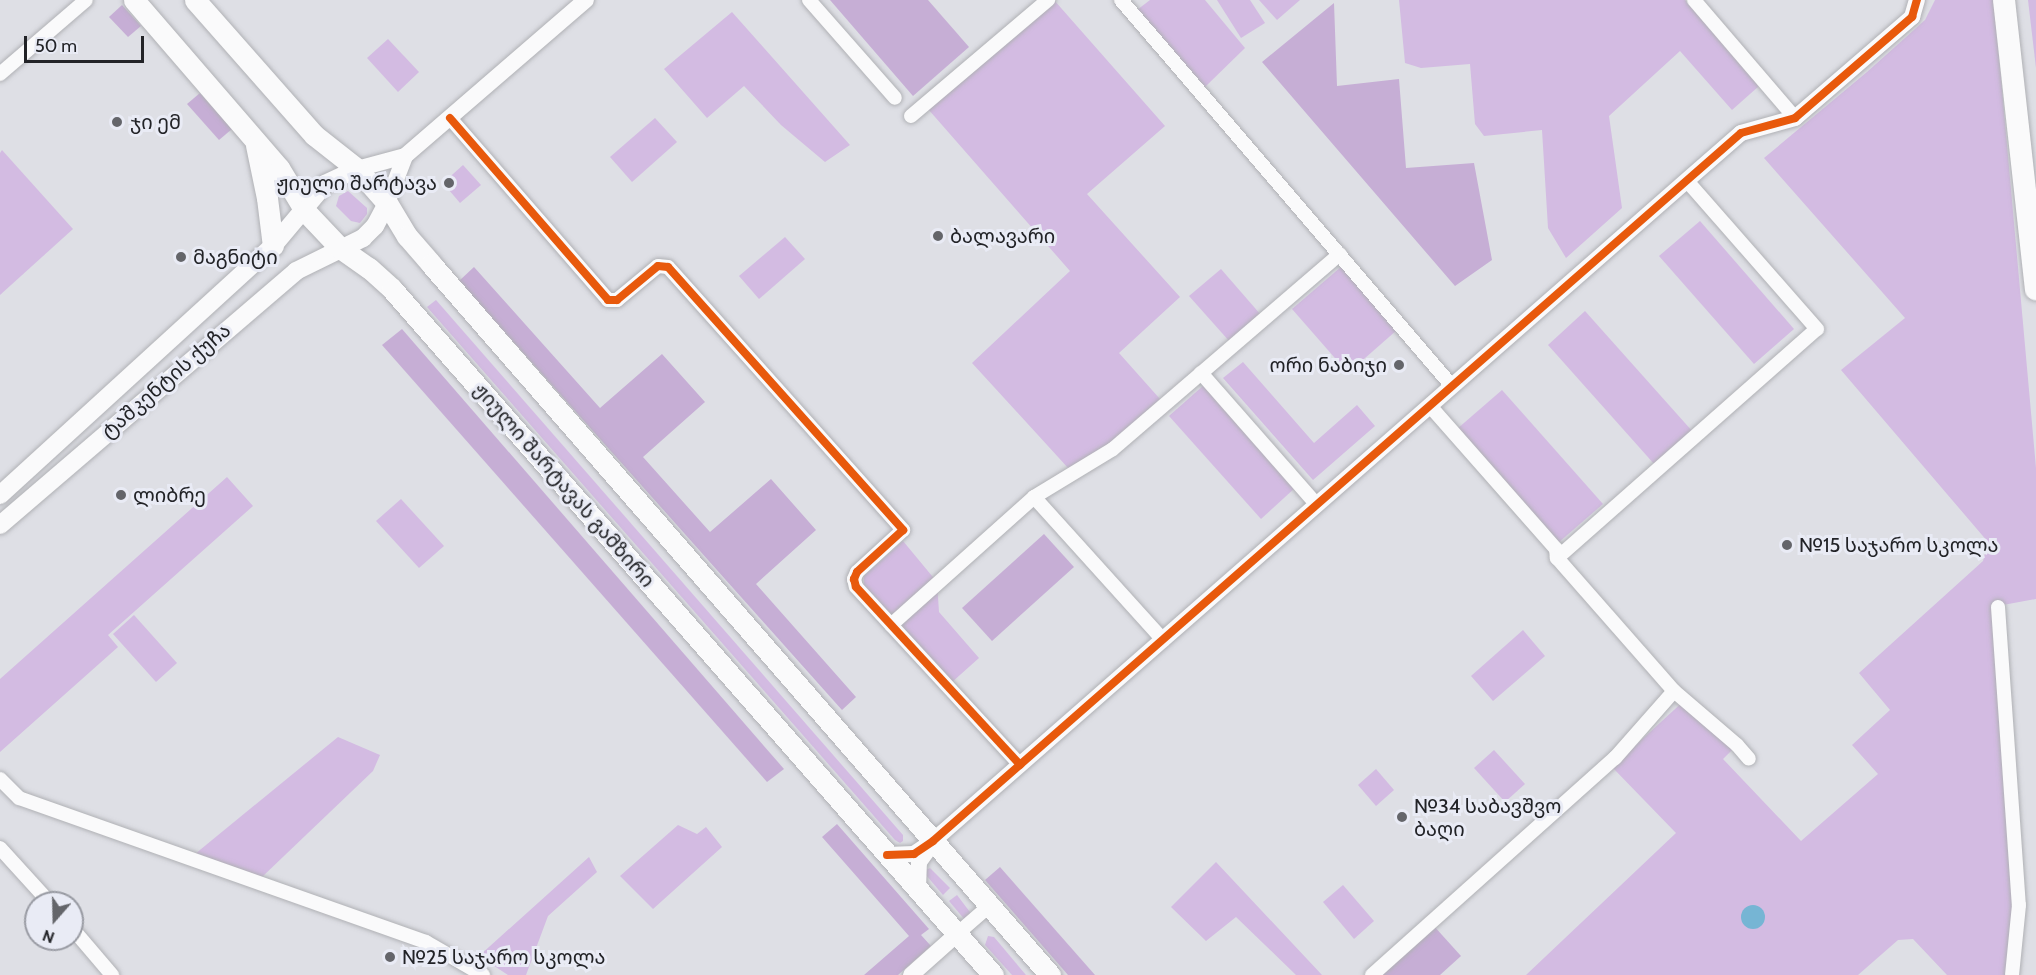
<!DOCTYPE html>
<meta charset="utf-8">
<style>
body{margin:0}
#map{position:relative;width:2036px;height:975px;overflow:hidden;background:#dedfe5;font-family:Cabin,"Noto Sans Georgian",sans-serif}
div>[style]{position:absolute}
[style*='--x']{left:calc(var(--x)*1px);top:calc(var(--y)*1px);width:calc(var(--w)*1px);rotate:calc(var(--a)*1deg)}
.green>*{inset:0;background:#d3bbe2}
.forest>*{inset:0;background:#c6aed5}
.water>*{inset:0;background:#76b5d4}
.round{border-radius:50%}
.roads{filter:drop-shadow(0 0 2px #b0b1b5) drop-shadow(0 0 2px #b0b1b5)}
.minor>*{height:14px;margin:-7px;padding:0 7px;transform-origin:7px;border-radius:7px;background:#fafafb}
.tertiary>*{height:16px;margin:-8px;padding:0 8px;transform-origin:8px;border-radius:8px;background:#fafafb}
.secondary>*{height:18px;margin:-9px;padding:0 9px;transform-origin:9px;border-radius:9px;background:#fafafb}
.primary>*{height:21px;margin:-10.5px;padding:0 10.5px;transform-origin:10.5px;border-radius:10.5px;background:#fafafb}
.trunk>*{height:22px;margin:-11px;padding:0 11px;transform-origin:11px;border-radius:11px;background:#fafafb}
.cycleway>*{height:8px;margin:-4px;padding:0 4px;transform-origin:4px;border-radius:4px;background:#e8590c}
.dots>*{width:16px;height:16px;translate:-50% -50%;box-sizing:border-box;border:3px solid #e9ebf5;border-radius:50%}
span{translate:-50% -50%;white-space:nowrap;text-align:center;line-height:1.15;-webkit-text-stroke:6px #e9ebf5;paint-order:stroke}
.poi-label{font-size:20px;color:#222327}
.left{translate:0 -50%;text-align:left}
.right{translate:-100% -50%;text-align:right}
.street-label{font-size:20px;color:#222327}
.north{position:absolute;left:24px;top:891px;width:60px;height:60px;box-sizing:border-box;background:#e9ebf5;border:2px solid #999ba3;border-radius:50%;rotate:200deg;font-size:16px;font-weight:700;line-height:24px;text-align:center;color:#222327}
.north::after{content:'';display:block;margin:auto;width:21px;height:27px;background:#64656a;clip-path:polygon(50% 0,100% 100%,50% 72%,0 100%)}
.scale{position:absolute;left:24px;top:36px;width:120px;height:27px;box-sizing:border-box;border:3px solid #222327;border-top:0;padding-left:8px;font-size:18px;line-height:21px;white-space:nowrap;color:#222327;-webkit-text-stroke:4px #e9ebf5;paint-order:stroke}
</style>
<div id="map">
<div class="green">
<i style="clip-path:polygon(1054px 0,1165px 126px,1087px 194px,1180px 297px,1119px 353px,1160px 399px,1108px 446px,1069px 469px,972px 363px,1070px 271px,928px 109px)"></i>
<i style="clip-path:polygon(1150px 0,1205px 0,1245px 48px,1205px 87px,1137px 10px)"></i>
<i style="clip-path:polygon(1217px 0,1250px 0,1265px 23px,1241px 38px)"></i>
<i style="clip-path:polygon(1259px 0,1300px 0,1277px 20px)"></i>
<i style="clip-path:polygon(1399px 0,1685px 0,1759px 86px,1732px 110px,1680px 51px,1609px 116px,1622px 208px,1566px 258px,1548px 228px,1542px 130px,1484px 136px,1475px 124px,1470px 64px,1421px 68px,1405px 63px)"></i>
<i style="clip-path:polygon(1935px 0,1994px 0,2036px 468px,2036px 599px,2003px 605px,2023px 904px,2013px 975px,1947px 975px,1913px 939px,1898px 940px,1858px 975px,1526px 975px,1676px 833px,1612px 767px,1687px 698px,1733px 749px,1723px 759px,1801px 841px,1878px 774px,1852px 745px,1890px 710px,1859px 673px,1983px 561px,1988px 542px,1841px 370px,1905px 318px,1764px 158px,1867px 72px,1925px 20px)"></i>
<i style="clip-path:polygon(2028px 0,2036px 0,2036px 68px)"></i>
<i style="clip-path:polygon(732px 12px,850px 145px,825px 162px,781px 125px,744px 86px,707px 118px,664px 69px)"></i>
<i style="clip-path:polygon(388px 39px,419px 72px,398px 92px,367px 58px)"></i>
<i style="clip-path:polygon(655px 118px,677px 142px,632px 182px,610px 157px)"></i>
<i style="clip-path:polygon(2px 150px,73px 229px,0 295px,0 153px)"></i>
<i style="clip-path:polygon(463px 165px,481px 185px,460px 203px,443px 183px)"></i>
<i style="clip-path:polygon(348px 191px,367px 208px,367px 214px,360px 223px,351px 221px,336px 206px,339px 196px)"></i>
<i style="clip-path:polygon(1700px 221px,1794px 329px,1754px 364px,1659px 256px)"></i>
<i style="clip-path:polygon(785px 237px,805px 259px,759px 299px,739px 276px)"></i>
<i style="clip-path:polygon(1342px 266px,1397px 330px,1348px 373px,1292px 309px)"></i>
<i style="clip-path:polygon(1221px 269px,1261px 315px,1230px 342px,1189px 296px)"></i>
<i style="clip-path:polygon(436px 300px,903px 835px,903px 841px,900px 843px,895px 840px,427px 307px)"></i>
<i style="clip-path:polygon(1585px 311px,1693px 432px,1655px 465px,1548px 345px)"></i>
<i style="clip-path:polygon(1243px 362px,1314px 443px,1357px 405px,1375px 426px,1313px 480px,1223px 378px)"></i>
<i style="clip-path:polygon(1204px 385px,1296px 487px,1261px 519px,1169px 416px)"></i>
<i style="clip-path:polygon(1502px 390px,1603px 504px,1558px 543px,1457px 429px)"></i>
<i style="clip-path:polygon(227px 477px,253px 506px,108px 635px,118px 647px,0 752px,0 679px)"></i>
<i style="clip-path:polygon(401px 499px,444px 546px,419px 568px,376px 521px)"></i>
<i style="clip-path:polygon(903px 541px,937px 582px,939px 612px,979px 658px,951px 683px,864px 589px,864px 576px)"></i>
<i style="clip-path:polygon(134px 615px,177px 663px,156px 682px,113px 634px)"></i>
<i style="clip-path:polygon(1523px 630px,1545px 656px,1493px 701px,1471px 676px)"></i>
<i style="clip-path:polygon(338px 737px,380px 755px,373px 771px,262px 877px,195px 854px)"></i>
<i style="clip-path:polygon(1494px 750px,1525px 784px,1505px 802px,1474px 768px)"></i>
<i style="clip-path:polygon(1376px 769px,1394px 790px,1376px 806px,1358px 785px)"></i>
<i style="clip-path:polygon(678px 825px,697px 834px,706px 827px,722px 847px,653px 909px,620px 876px)"></i>
<i style="clip-path:polygon(589px 857px,597px 872px,548px 916px,526px 975px,508px 975px,479px 956px)"></i>
<i style="clip-path:polygon(1216px 862px,1322px 975px,1296px 975px,1236px 917px,1206px 941px,1171px 907px)"></i>
<i style="clip-path:polygon(930px 868px,950px 888px,943px 895px,926px 875px,926px 870px)"></i>
<i style="clip-path:polygon(1343px 885px,1374px 921px,1354px 939px,1323px 902px)"></i>
<i style="clip-path:polygon(957px 895px,973px 916px,965px 920px,949px 901px)"></i>
<i style="clip-path:polygon(988px 936px,994px 937px,1026px 975px,1012px 975px,985px 945px)"></i>
</div>
<div class="forest">
<i style="clip-path:polygon(830px 0,928px 0,969px 47px,913px 96px)"></i>
<i style="clip-path:polygon(1334px 3px,1337px 86px,1399px 79px,1406px 168px,1474px 163px,1492px 260px,1455px 286px,1262px 62px)"></i>
<i style="clip-path:polygon(122px 5px,141px 26px,128px 37px,109px 17px)"></i>
<i style="clip-path:polygon(200px 93px,232px 129px,219px 140px,187px 104px)"></i>
<i style="clip-path:polygon(474px 267px,600px 408px,662px 354px,705px 402px,643px 457px,710px 532px,771px 479px,816px 530px,756px 584px,856px 697px,842px 710px,459px 281px)"></i>
<i style="clip-path:polygon(402px 329px,784px 769px,767px 782px,382px 345px)"></i>
<i style="clip-path:polygon(1044px 534px,1074px 567px,992px 641px,962px 608px)"></i>
<i style="clip-path:polygon(837px 824px,929px 929px,921px 935px,931px 946px,898px 975px,864px 975px,909px 936px,822px 837px)"></i>
<i style="clip-path:polygon(1000px 867px,1095px 975px,1068px 975px,985px 880px)"></i>
<i style="clip-path:polygon(1433px 925px,1461px 956px,1440px 975px,1379px 975px)"></i>
</div>
<div class="water">
<i class="round" style="left:1741px;top:905px;width:24px;height:24px"></i>
</div>
<div class="roads">
<div class="minor">
<i style="--x:809;--y:0;--w:130;--a:48.7"></i>
<i style="--x:1121;--y:0;--w:508;--a:49.39"></i>
<i style="--x:1694;--y:0;--w:155;--a:49.4"></i>
<i style="--x:0;--y:74;--w:113;--a:-40.7"></i>
<i style="--x:911;--y:116;--w:180;--a:-40.3"></i>
<i style="--x:450;--y:118;--w:241;--a:49"></i>
<i style="--x:608;--y:300;--w:9;--a:0"></i>
<i style="--x:617;--y:300;--w:53;--a:-39.7"></i>
<i style="--x:658;--y:266;--w:10;--a:6"></i>
<i style="--x:668;--y:267;--w:353;--a:48.2"></i>
<i style="--x:903;--y:530;--w:62;--a:137.6"></i>
<i style="--x:857;--y:572;--w:8;--a:113"></i>
<i style="--x:854;--y:579;--w:8;--a:76"></i>
<i style="--x:856;--y:587;--w:242;--a:47.3"></i>
<i style="--x:1201;--y:373;--w:176;--a:48.7"></i>
<i style="--x:1430;--y:406;--w:191;--a:48.6"></i>
<i style="--x:1556;--y:549;--w:9;--a:84"></i>
<i style="--x:1557;--y:558;--w:177;--a:48.7"></i>
<i style="--x:1674;--y:691;--w:83;--a:40.6"></i>
<i style="--x:1737;--y:745;--w:18;--a:49"></i>
<i style="--x:1034;--y:497;--w:193;--a:47.9"></i>
<i style="--x:1557;--y:558;--w:346;--a:-41.4"></i>
<i style="--x:1817;--y:329;--w:197;--a:-131.3"></i>
<i style="--x:1998;--y:607;--w:299;--a:86"></i>
<i style="--x:2019;--y:905;--w:70;--a:95.7"></i>
<i style="--x:891;--y:625;--w:192;--a:-41.8"></i>
<i style="--x:1034;--y:497;--w:92;--a:-31.3"></i>
<i style="--x:1113;--y:449;--w:299;--a:-40.7"></i>
<i style="--x:0;--y:779;--w:27;--a:45"></i>
<i style="--x:19;--y:798;--w:432;--a:19.5"></i>
<i style="--x:426;--y:942;--w:66;--a:30.1"></i>
<i style="--x:0;--y:848;--w:74;--a:47.7"></i>
<i style="--x:72;--y:928;--w:62;--a:49.6"></i>
<i style="--x:957;--y:934;--w:43;--a:-41.2"></i>
<i style="--x:1372;--y:975;--w:326;--a:-41.8"></i>
<i style="--x:1615;--y:758;--w:89;--a:-48.6"></i>
</div>
<div class="tertiary">
<i style="--x:357;--y:169;--w:50;--a:-15.2"></i>
<i style="--x:405;--y:156;--w:239;--a:-40.8"></i>
<i style="--x:387;--y:203;--w:50;--a:-69"></i>
<i style="--x:887;--y:855;--w:27;--a:-2"></i>
<i style="--x:914;--y:854;--w:23;--a:-34"></i>
<i style="--x:933;--y:841;--w:1074;--a:-41.23"></i>
<i style="--x:1741;--y:133;--w:56;--a:-15.5"></i>
<i style="--x:1795;--y:118;--w:155;--a:-40.8"></i>
<i style="--x:1912;--y:17;--w:18;--a:-74"></i>
<i style="--x:918;--y:889;--w:27;--a:-88"></i>
<i style="--x:919;--y:862;--w:19;--a:-54"></i>
<i style="--x:911;--y:975;--w:62;--a:-41.7"></i>
</div>
<div class="secondary">
<i style="--x:0;--y:495;--w:369;--a:-42.4"></i>
<i style="--x:273;--y:246;--w:81;--a:-50"></i>
<i style="--x:325;--y:184;--w:35;--a:-25"></i>
<i style="--x:0;--y:525;--w:390;--a:-40.6"></i>
<i style="--x:296;--y:271;--w:75;--a:-26.2"></i>
<i style="--x:363;--y:238;--w:17;--a:-45"></i>
<i style="--x:375;--y:226;--w:26;--a:-62"></i>
</div>
<div class="primary">
<i style="--x:134;--y:0;--w:222;--a:49.2"></i>
<i style="--x:279;--y:168;--w:50;--a:58.8"></i>
<i style="--x:305;--y:211;--w:51;--a:46.6"></i>
<i style="--x:340;--y:248;--w:35;--a:35"></i>
<i style="--x:369;--y:268;--w:31;--a:42"></i>
<i style="--x:392;--y:289;--w:912;--a:48.78"></i>
<i style="--x:195;--y:0;--w:180;--a:48.6"></i>
<i style="--x:314;--y:135;--w:55;--a:38.3"></i>
<i style="--x:357;--y:169;--w:45;--a:48.6"></i>
<i style="--x:387;--y:203;--w:39;--a:59"></i>
<i style="--x:407;--y:236;--w:37;--a:49"></i>
<i style="--x:431;--y:264;--w:943;--a:48.96"></i>
<i style="--x:256;--y:145;--w:54;--a:78.3"></i>
<i style="--x:267;--y:198;--w:48;--a:82.9"></i>
</div>
<div class="trunk">
<i style="--x:2004;--y:0;--w:291;--a:83.7"></i>
</div>
</div>
<div class="cycleway">
<i style="--x:450;--y:118;--w:241;--a:49"></i>
<i style="--x:608;--y:300;--w:9;--a:0"></i>
<i style="--x:617;--y:300;--w:53;--a:-39.7"></i>
<i style="--x:658;--y:266;--w:10;--a:6"></i>
<i style="--x:668;--y:267;--w:353;--a:48.2"></i>
<i style="--x:903;--y:530;--w:62;--a:137.6"></i>
<i style="--x:857;--y:572;--w:8;--a:113"></i>
<i style="--x:854;--y:579;--w:8;--a:76"></i>
<i style="--x:856;--y:587;--w:242;--a:47.3"></i>
<i style="--x:887;--y:855;--w:27;--a:-2"></i>
<i style="--x:914;--y:854;--w:23;--a:-34"></i>
<i style="--x:933;--y:841;--w:1074;--a:-41.23"></i>
<i style="--x:1741;--y:133;--w:56;--a:-15.5"></i>
<i style="--x:1795;--y:118;--w:155;--a:-40.8"></i>
<i style="--x:1912;--y:17;--w:18;--a:-74"></i>
</div>
<div class="dots">
<i style="left:117px;top:122px;background:#64656a"></i>
<i style="left:449px;top:183px;background:#64656a"></i>
<i style="left:938px;top:236px;background:#64656a"></i>
<i style="left:181px;top:257px;background:#64656a"></i>
<i style="left:1399px;top:365px;background:#64656a"></i>
<i style="left:121px;top:495px;background:#64656a"></i>
<i style="left:1787px;top:545px;background:#64656a"></i>
<i style="left:1402px;top:817px;background:#64656a"></i>
<i style="left:390px;top:957px;background:#64656a"></i>
</div>
<div class="poi-label">
<span class="left" style="left:130px;top:122px">ჯი ემ</span>
<span class="right" style="left:437px;top:183px">ჟიული შარტავა</span>
<span class="left" style="left:950px;top:236px">ბალავარი</span>
<span class="left" style="left:193px;top:257px">მაგნიტი</span>
<span class="right" style="left:1387px;top:365px">ორი ნაბიჯი</span>
<span class="left" style="left:133px;top:495px">ლიბრე</span>
<span class="left" style="left:1799px;top:545px">№15 საჯარო სკოლა</span>
<span class="left" style="left:1414px;top:818px">№34 საბავშვო<br>ბაღი</span>
<span class="left" style="left:402px;top:957px">№25 საჯარო სკოლა</span>
</div>
<div class="street-label">
<span style="left:166px;top:381px;rotate:-41deg">ტაშკენტის ქუჩა</span>
<span style="left:564px;top:485px;rotate:49deg">ჟიული შარტავას გამზირი</span>
</div>
<div class="north">N</div>
<div class="scale">50 m</div>
</div>
